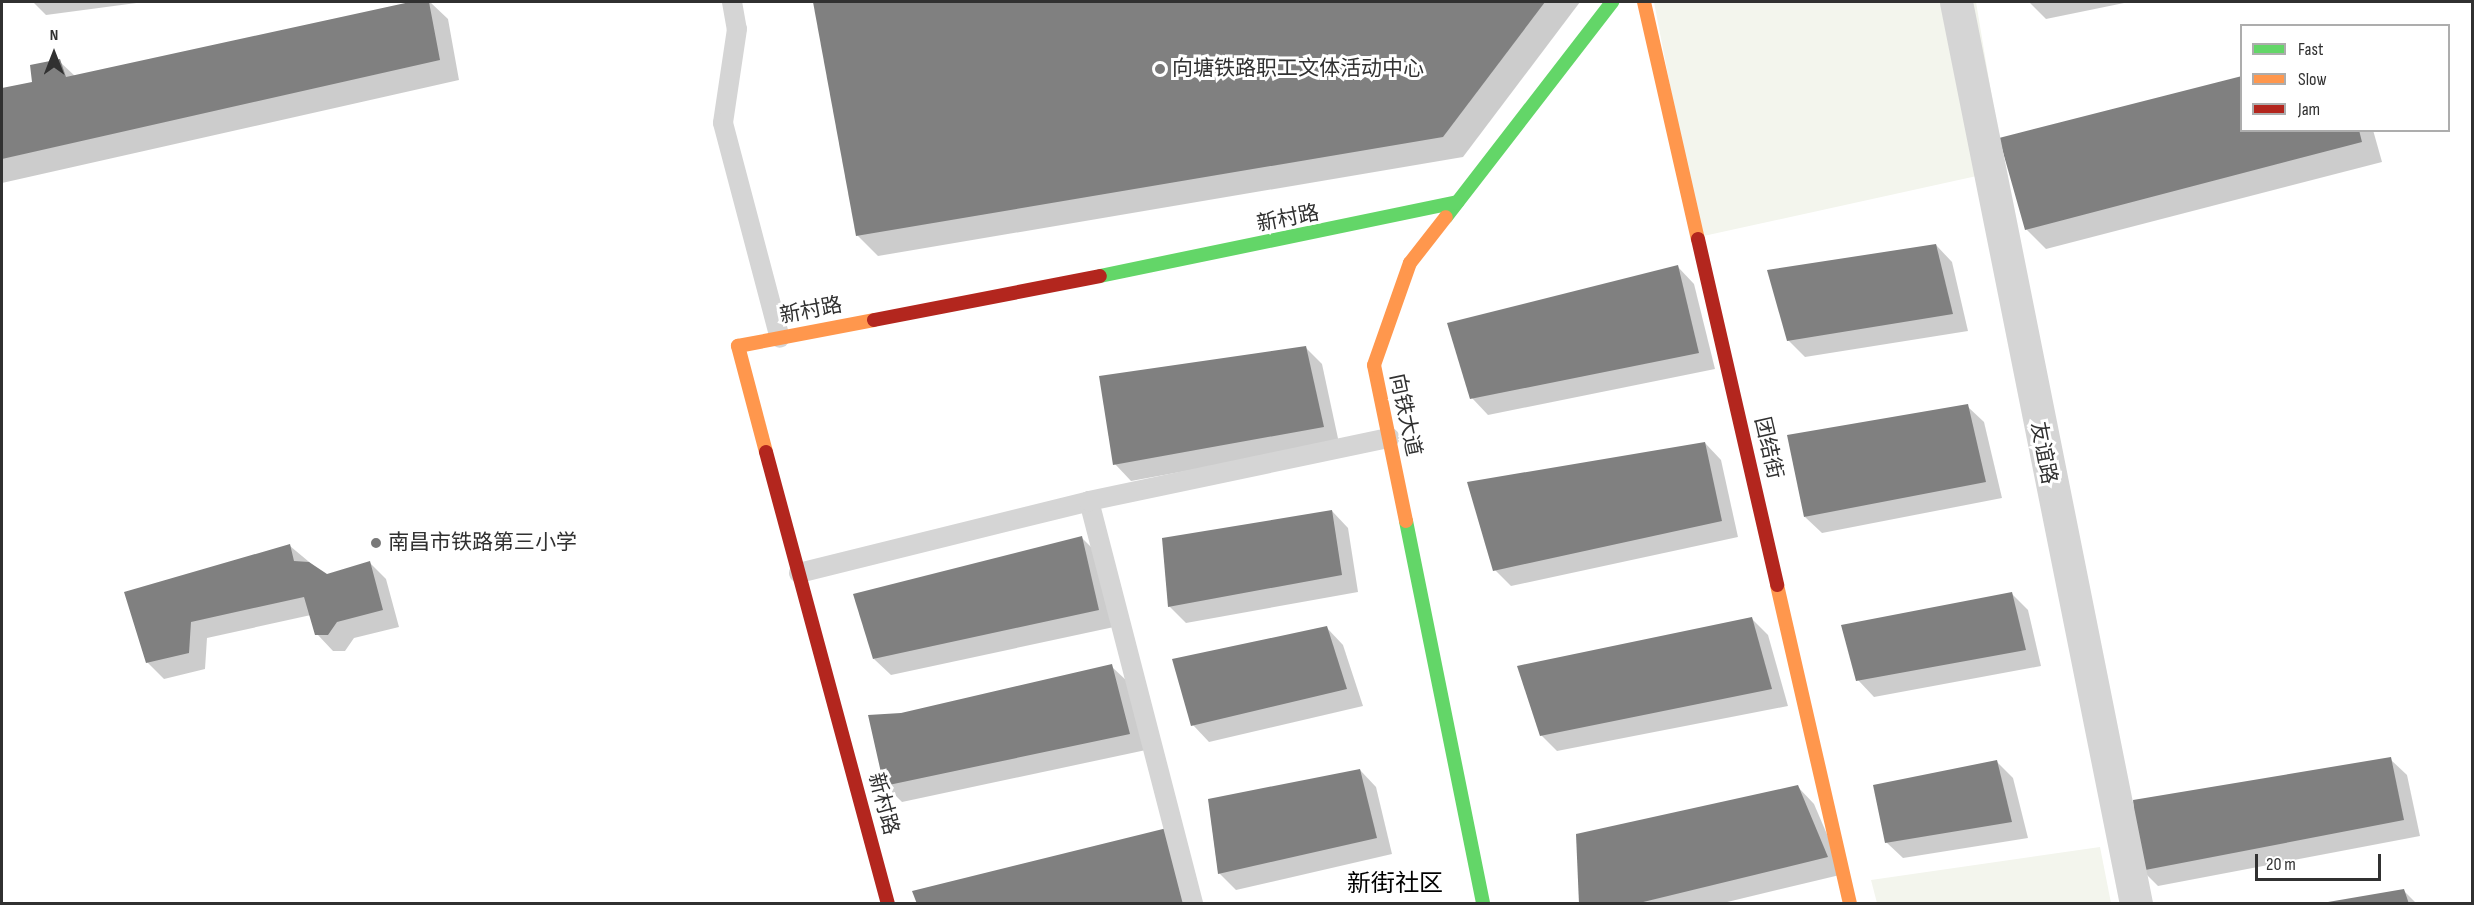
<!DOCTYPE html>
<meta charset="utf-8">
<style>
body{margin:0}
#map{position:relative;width:2474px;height:905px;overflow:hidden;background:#fff;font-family:"Sofia Sans Condensed","Noto Sans SC",sans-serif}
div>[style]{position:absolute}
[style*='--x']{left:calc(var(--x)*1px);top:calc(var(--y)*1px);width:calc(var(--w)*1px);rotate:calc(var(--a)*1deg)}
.green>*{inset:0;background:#f3f5ed}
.shadow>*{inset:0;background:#0003}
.building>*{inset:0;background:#808080}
.lane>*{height:20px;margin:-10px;padding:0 10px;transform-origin:10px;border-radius:10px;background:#d5d5d5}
.street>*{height:33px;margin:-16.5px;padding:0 16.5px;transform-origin:16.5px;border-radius:16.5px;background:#d5d5d5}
.fast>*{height:14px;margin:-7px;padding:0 7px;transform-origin:7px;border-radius:7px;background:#63d668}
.slow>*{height:14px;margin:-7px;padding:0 7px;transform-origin:7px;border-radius:7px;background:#ff974d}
.jam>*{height:14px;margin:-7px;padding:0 7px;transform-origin:7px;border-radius:7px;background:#b3261e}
.dots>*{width:16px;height:16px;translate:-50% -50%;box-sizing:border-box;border:3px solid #fff;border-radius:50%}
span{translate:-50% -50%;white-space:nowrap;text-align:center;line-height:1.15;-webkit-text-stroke:6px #fff;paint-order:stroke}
.poi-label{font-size:21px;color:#313131}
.left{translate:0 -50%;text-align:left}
.street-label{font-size:21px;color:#313131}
.quarter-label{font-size:24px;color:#000}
.frame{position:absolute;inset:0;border:3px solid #313131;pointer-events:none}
.legend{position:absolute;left:2240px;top:24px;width:210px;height:108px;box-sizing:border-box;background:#fff;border:2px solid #adadad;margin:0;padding:8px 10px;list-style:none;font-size:18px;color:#313131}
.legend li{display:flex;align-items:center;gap:12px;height:30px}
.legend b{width:30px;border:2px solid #adadad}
.north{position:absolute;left:24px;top:24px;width:60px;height:60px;-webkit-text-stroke:4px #fff;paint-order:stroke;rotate:0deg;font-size:16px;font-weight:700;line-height:24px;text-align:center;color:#313131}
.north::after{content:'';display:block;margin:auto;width:21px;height:27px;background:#313131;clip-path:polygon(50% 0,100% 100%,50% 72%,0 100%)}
.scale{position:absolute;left:2255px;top:854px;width:126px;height:27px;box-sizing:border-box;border:3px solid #313131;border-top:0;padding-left:8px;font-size:18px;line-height:21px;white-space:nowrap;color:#313131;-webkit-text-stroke:4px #fff;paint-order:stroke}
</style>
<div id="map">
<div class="green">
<i style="clip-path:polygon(1654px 2px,1976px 2px,2004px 170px,1699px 237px)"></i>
<i style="clip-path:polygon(2100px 847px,2111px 903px,1877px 903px,1871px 880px)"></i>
</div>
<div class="shadow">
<i style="clip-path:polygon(33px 2px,144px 2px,46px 15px)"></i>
<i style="clip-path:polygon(417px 2px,430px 2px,448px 19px,459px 80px,2px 183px,2px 90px,33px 83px,59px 61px,76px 77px)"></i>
<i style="clip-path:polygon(815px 2px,1580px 2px,1463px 157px,878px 256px,857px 235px)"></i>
<i style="clip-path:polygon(2029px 2px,2129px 2px,2046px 19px)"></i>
<i style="clip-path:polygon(2242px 130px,2373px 130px,2382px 162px,2046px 249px,2026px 229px)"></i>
<i style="clip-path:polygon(1936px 245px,1952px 262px,1968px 331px,1805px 357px,1788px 340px)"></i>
<i style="clip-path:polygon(1678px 267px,1694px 284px,1715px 369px,1488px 415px,1472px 398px)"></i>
<i style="clip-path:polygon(1305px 347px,1322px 364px,1339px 443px,1131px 481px,1115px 464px)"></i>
<i style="clip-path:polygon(1967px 406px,1984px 422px,2002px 498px,1822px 533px,1805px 517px)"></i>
<i style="clip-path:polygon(1705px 443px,1721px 460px,1738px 537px,1511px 586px,1495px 570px)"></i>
<i style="clip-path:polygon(1332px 511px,1348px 528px,1358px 592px,1186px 623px,1169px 606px)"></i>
<i style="clip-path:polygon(1081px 537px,1098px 554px,1114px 627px,891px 675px,874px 659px)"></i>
<i style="clip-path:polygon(290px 546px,326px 576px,369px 562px,386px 579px,399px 627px,354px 638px,345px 651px,333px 651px,317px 634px,311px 615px,207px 638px,205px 669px,164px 679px,147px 662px,126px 593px)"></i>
<i style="clip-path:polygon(2012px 594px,2028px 610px,2041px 666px,1874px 697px,1858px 680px)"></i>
<i style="clip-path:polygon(1751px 618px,1768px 635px,1788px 706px,1557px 751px,1541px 735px)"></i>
<i style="clip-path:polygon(1327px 628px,1343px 645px,1363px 706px,1209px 742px,1193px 725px)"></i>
<i style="clip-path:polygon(1111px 666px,1128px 682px,1146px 750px,902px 802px,885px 785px,901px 714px)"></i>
<i style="clip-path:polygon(2390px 759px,2407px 775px,2420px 836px,2158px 886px,2142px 870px)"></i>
<i style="clip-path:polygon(1997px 762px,2013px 778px,2028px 838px,1903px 858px,1886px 842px)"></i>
<i style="clip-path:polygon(1360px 770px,1376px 787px,1392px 854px,1236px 890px,1219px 873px)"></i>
<i style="clip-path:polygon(1798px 787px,1814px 804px,1844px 874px,1719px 904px,1580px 904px)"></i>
<i style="clip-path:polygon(2404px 891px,2417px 904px,2340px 904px)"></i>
</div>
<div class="building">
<i style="clip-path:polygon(410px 2px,429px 2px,440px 60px,2px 159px,2px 88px,32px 82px,30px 65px,60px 59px,66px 77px)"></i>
<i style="clip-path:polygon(813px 2px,1545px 2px,1443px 137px,856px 236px)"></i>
<i style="clip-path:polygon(2242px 76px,2242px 130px,2359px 130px,2362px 142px,2025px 230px,1999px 138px)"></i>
<i style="clip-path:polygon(1936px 244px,1953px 314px,1787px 341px,1767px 270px)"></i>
<i style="clip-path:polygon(1678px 265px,1699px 353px,1470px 399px,1447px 323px)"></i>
<i style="clip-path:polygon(1306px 346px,1324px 427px,1113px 465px,1099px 376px)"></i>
<i style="clip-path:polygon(1968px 404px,1986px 482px,1804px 517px,1787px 435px)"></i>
<i style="clip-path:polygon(1705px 442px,1722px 521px,1493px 571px,1467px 482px)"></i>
<i style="clip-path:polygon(1332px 510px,1342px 575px,1168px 607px,1162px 538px)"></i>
<i style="clip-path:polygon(1082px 536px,1099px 610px,873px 659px,853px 594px)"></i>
<i style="clip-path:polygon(290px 544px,294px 561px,309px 562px,327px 574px,370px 561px,383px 610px,337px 622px,328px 635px,315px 635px,304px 597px,191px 622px,189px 653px,146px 663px,124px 592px)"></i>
<i style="clip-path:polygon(2012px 592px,2026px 650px,1856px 681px,1841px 625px)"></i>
<i style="clip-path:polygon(1752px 617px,1772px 689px,1540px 736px,1517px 666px)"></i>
<i style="clip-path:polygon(1327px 626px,1347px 689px,1191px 726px,1172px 659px)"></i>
<i style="clip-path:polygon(1112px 664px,1130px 734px,884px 786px,868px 715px,901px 713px)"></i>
<i style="clip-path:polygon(2391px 757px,2404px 820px,2140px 871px,2133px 800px)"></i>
<i style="clip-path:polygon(1997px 760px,2012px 822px,1885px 843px,1873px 785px)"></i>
<i style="clip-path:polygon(1360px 769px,1377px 838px,1218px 874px,1208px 799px)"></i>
<i style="clip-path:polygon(1798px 785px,1828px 857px,1635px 904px,1579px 904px,1576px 834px)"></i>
<i style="clip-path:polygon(1167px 828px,1185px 904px,917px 904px,912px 891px)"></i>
<i style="clip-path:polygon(2404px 889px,2409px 904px,2328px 904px,2328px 902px)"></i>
</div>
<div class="lane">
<i style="--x:732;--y:2;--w:27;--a:80"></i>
<i style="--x:737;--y:29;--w:95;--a:98.5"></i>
<i style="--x:723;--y:123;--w:222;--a:75.2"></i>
<i style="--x:1089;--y:501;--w:416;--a:75.5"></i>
<i style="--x:799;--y:573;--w:299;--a:-13.9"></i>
<i style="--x:1089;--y:501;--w:307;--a:-11.9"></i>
</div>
<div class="street">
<i style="--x:1956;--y:2;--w:920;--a:78.71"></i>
</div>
<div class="fast">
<i style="--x:1446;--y:217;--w:272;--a:-52.3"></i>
<i style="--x:1100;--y:276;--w:365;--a:-11.7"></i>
<i style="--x:1406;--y:521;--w:391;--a:78.6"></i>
</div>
<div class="slow">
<i style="--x:1644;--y:2;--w:243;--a:77.2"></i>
<i style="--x:766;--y:452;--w:110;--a:-104.8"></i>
<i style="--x:738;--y:346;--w:138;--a:-10.8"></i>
<i style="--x:1406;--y:521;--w:159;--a:-101.6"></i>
<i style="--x:1374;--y:365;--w:108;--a:-70.6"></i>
<i style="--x:1410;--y:263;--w:58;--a:-52"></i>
<i style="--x:1777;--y:585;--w:327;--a:77.1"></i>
</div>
<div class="jam">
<i style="--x:1698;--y:239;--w:355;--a:77.1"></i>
<i style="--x:874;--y:320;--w:230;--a:-11"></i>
<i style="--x:766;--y:452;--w:468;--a:74.9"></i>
</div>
<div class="dots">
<i style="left:1160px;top:69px;background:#797979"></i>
<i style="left:376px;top:543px;background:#797979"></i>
</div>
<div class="poi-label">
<span class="left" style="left:1172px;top:69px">向塘铁路职工文体活动中心</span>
<span class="left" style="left:388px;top:543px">南昌市铁路第三小学</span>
</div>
<div class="street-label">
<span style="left:1288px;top:219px;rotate:-11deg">新村路</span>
<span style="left:811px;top:311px;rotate:-11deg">新村路</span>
<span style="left:1405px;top:415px;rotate:78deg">向铁大道</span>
<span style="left:1768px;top:448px;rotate:77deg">团结街</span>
<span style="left:2043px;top:453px;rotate:79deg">友谊路</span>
<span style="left:883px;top:804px;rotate:75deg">新村路</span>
</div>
<div class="quarter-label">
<span style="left:1395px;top:884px">新街社区</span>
</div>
<div class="frame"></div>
<ul class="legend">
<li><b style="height:8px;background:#63d668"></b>Fast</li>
<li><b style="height:8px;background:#ff974d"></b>Slow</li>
<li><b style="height:8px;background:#b3261e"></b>Jam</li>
</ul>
<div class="north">N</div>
<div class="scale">20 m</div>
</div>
